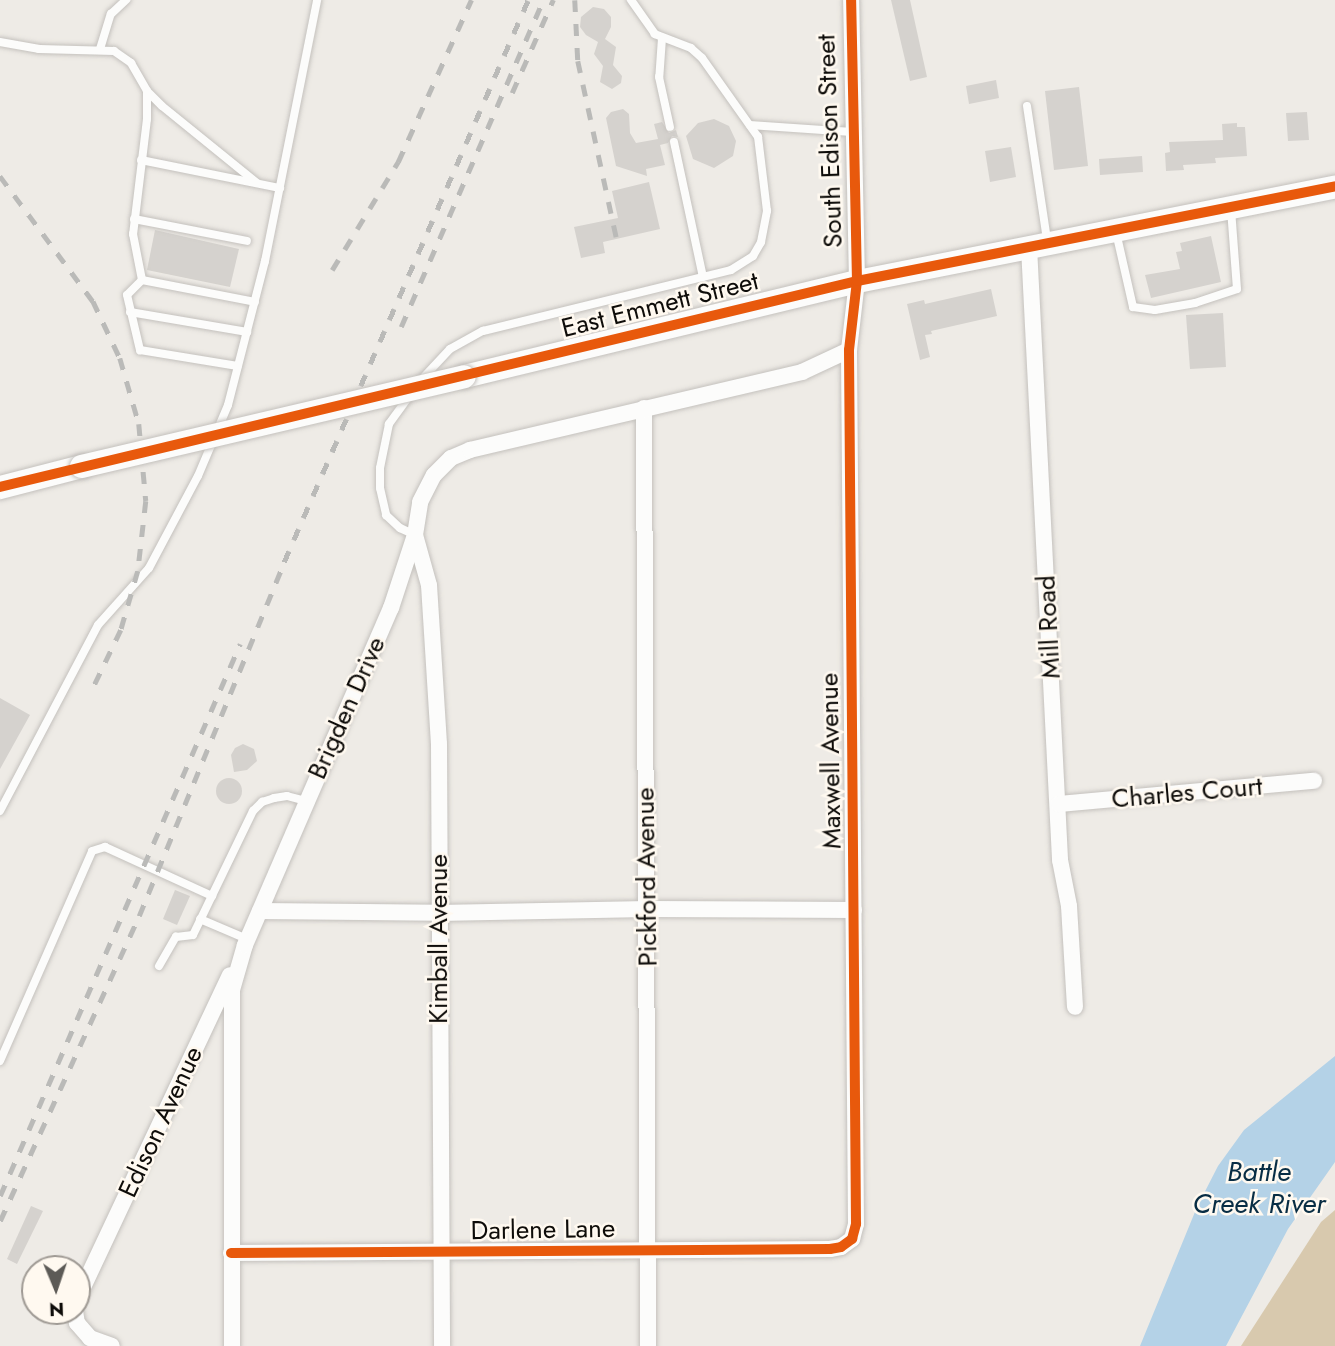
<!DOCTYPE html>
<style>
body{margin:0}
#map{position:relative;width:1335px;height:1346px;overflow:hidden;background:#eeebe6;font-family:Jost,sans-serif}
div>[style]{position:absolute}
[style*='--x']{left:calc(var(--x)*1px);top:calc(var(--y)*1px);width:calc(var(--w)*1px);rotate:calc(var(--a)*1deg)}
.forest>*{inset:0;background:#d8c9ae}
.water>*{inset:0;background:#b4d2e7}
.building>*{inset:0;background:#d5d2ce}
.round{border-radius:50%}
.roads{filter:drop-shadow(0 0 2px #c4c1bd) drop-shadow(0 0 2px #c4c1bd)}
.lane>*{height:8px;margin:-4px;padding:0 4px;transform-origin:4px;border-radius:4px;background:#fcfcfb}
.street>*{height:16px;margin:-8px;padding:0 8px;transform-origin:8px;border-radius:8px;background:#fcfcfb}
.secondary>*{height:23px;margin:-11.5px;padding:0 11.5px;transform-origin:11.5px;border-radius:11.5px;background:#fcfcfb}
.rail>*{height:4.5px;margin-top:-2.25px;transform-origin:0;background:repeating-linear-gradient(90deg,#babab8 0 12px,transparent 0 24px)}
.bridges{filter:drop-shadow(0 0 2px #c4c1bd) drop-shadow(0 0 2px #c4c1bd)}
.secondary-bridge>*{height:23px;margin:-11.5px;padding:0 11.5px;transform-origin:11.5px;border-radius:11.5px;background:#fcfcfb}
.cycleway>*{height:10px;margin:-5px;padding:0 5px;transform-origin:5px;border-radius:5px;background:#e8590c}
span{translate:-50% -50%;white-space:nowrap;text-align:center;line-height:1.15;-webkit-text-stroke:5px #fff9f0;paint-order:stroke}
.street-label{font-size:26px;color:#0e0c09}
.water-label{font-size:28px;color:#082d44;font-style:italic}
.north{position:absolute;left:21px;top:1255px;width:70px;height:70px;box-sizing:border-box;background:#fff9f0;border:2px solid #9f9a94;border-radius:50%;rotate:178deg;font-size:19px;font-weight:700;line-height:28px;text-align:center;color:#0e0c09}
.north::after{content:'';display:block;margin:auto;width:24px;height:32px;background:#5c5a56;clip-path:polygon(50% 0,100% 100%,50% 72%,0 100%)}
</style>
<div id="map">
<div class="forest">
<i style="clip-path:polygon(1335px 1210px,1335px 1346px,1241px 1346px,1321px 1222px)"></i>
</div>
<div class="water">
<i style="clip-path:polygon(1335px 1056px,1335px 1162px,1288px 1229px,1226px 1346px,1140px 1346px,1197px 1207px,1218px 1166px,1244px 1130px)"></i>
</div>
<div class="building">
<i style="clip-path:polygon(891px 0,910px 0,927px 77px,910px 81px)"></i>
<i style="clip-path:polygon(593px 7px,604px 9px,611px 17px,611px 27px,605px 39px,616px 47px,613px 65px,622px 76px,621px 83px,612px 89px,600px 82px,603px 66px,594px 54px,598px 42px,586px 35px,580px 27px,581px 17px)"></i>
<i style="clip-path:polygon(996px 80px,999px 98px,969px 104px,966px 86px)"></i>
<i style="clip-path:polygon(1079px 87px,1088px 166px,1054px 170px,1045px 91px)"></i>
<i style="clip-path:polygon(623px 109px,629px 114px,630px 133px,636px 143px,658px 139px,654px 124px,662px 122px,669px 133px,676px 130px,678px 137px,672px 136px,668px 143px,660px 145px,665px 165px,646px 169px,647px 176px,616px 166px,606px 118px,611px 112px)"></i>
<i style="clip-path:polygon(1307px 112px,1309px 140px,1288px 141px,1286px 113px)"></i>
<i style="clip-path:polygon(714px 119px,729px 126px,736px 141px,733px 156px,714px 168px,693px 159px,686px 136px,698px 123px)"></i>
<i style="clip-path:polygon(1237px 123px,1237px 127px,1245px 127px,1247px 156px,1215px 158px,1216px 163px,1183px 165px,1184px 170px,1166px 171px,1165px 153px,1170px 152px,1169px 142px,1223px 140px,1222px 124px)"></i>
<i style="clip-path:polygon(1011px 147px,1016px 177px,990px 182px,985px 151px)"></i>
<i style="clip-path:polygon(1142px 156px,1143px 172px,1100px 175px,1099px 159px)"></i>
<i style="clip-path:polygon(649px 182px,660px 229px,603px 242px,605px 253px,581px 258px,574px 227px,618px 218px,612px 191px)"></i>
<i style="clip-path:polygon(155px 230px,239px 249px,230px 287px,147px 270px)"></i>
<i style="clip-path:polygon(1211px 236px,1221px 282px,1151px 298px,1145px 275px,1180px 269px,1176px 252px,1182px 251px,1180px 243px)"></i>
<i style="clip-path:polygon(991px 289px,997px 316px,931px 331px,932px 334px,925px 335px,930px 357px,920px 360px,907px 304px,924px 300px,925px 304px)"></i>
<i style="clip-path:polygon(1223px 313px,1226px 367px,1190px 369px,1186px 315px)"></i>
<i style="clip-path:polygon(0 698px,30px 715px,0 769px)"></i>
<i style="clip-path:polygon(243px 744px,254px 749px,257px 761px,247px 770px,234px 772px,231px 755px,235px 748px)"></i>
<i class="round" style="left:216px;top:778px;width:26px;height:26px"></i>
<i style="clip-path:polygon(175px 890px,190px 896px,177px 925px,163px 919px)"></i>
<i style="clip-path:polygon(31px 1206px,43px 1211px,17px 1264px,7px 1259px)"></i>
</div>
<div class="roads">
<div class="lane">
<i style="--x:662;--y:38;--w:39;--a:94"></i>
<i style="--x:659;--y:77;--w:51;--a:77.6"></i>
<i style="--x:0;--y:42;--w:40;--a:10"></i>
<i style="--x:39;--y:49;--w:75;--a:1.5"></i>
<i style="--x:114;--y:51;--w:21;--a:35"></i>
<i style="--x:131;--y:63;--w:32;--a:60"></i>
<i style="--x:147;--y:91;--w:21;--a:45"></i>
<i style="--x:162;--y:106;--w:122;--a:39"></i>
<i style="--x:100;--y:49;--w:37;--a:-73"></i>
<i style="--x:111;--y:14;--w:21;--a:-43"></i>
<i style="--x:147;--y:91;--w:28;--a:90"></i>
<i style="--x:147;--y:119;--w:116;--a:96.9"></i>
<i style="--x:133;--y:234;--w:47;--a:78.9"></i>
<i style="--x:142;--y:280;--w:115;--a:11"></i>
<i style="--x:1027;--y:106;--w:135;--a:81.5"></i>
<i style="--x:750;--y:125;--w:102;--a:3.9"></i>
<i style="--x:674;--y:142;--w:138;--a:77.9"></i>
<i style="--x:141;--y:160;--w:142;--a:11.4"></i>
<i style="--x:134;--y:219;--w:115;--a:11"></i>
<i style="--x:1116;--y:232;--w:77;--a:77.2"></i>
<i style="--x:1133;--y:307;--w:22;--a:8"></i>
<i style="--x:1155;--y:310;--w:41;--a:-9.9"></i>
<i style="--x:1195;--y:303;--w:44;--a:-18.4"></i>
<i style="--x:1237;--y:289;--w:80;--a:-94.3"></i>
<i style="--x:142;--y:280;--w:21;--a:135"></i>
<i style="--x:127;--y:295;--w:57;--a:76.7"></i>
<i style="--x:140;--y:350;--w:99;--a:9.3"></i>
<i style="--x:130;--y:312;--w:119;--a:9.7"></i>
<i style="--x:422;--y:379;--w:41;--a:-47"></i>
<i style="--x:450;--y:349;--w:38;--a:-29"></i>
<i style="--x:483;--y:331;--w:255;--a:-13.8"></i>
<i style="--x:731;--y:270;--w:26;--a:-32"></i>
<i style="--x:753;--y:256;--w:16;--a:-60"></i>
<i style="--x:761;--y:242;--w:32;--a:-79"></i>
<i style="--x:767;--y:211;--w:75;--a:-96.9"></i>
<i style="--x:758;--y:137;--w:97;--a:-125.3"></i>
<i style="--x:702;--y:58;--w:15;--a:-138"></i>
<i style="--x:691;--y:48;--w:39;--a:-159"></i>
<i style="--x:655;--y:34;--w:42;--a:-125.2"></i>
<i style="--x:410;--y:395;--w:36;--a:126"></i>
<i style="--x:389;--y:424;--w:45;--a:101.6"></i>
<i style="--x:380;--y:468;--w:20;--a:90"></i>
<i style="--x:380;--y:488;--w:28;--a:77"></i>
<i style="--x:386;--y:515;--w:19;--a:43"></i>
<i style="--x:400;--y:528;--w:17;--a:25"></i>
<i style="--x:0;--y:811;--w:210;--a:-62.2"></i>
<i style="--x:98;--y:625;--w:76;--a:-48.2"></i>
<i style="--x:149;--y:568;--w:104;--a:-62"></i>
<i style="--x:198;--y:476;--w:77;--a:-67.1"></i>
<i style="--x:228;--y:405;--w:149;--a:-75.6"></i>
<i style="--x:265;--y:261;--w:266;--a:-78.7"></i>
<i style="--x:200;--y:919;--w:51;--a:23.1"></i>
<i style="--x:159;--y:966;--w:34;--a:-60"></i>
<i style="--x:176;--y:937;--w:17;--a:-7"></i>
<i style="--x:193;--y:935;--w:138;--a:-64.2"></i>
<i style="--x:253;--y:811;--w:13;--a:-45"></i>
<i style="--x:262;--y:802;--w:13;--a:-18"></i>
<i style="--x:274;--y:798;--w:13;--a:-9"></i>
<i style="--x:287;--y:796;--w:20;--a:15"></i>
<i style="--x:0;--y:1061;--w:229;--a:-66.3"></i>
<i style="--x:92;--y:851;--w:14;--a:-17"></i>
<i style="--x:105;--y:847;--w:118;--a:24.6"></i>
</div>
<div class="street">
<i style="--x:1029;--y:247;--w:614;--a:87.1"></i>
<i style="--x:1060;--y:860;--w:47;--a:78.9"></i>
<i style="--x:1069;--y:906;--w:101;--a:86.6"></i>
<i style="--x:644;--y:408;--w:938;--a:89.76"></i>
<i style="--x:415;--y:535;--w:52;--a:74.4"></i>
<i style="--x:429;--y:585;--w:159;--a:86.4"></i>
<i style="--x:439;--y:744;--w:602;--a:89.71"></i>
<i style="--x:1059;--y:804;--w:256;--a:-5.2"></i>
<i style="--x:260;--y:911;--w:178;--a:0.6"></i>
<i style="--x:438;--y:913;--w:210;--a:-1.1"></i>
<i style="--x:648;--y:909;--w:206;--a:0.3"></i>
<i style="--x:231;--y:1253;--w:599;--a:-0.38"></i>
<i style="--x:830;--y:1249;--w:11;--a:-10"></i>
<i style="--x:841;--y:1247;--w:14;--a:-36"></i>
<i style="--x:852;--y:1239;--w:16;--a:-75"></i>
<i style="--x:856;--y:1224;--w:874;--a:-90.46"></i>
<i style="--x:849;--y:350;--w:69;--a:-83.4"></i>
<i style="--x:857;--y:281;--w:281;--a:-91.2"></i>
<i style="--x:77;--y:1300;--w:359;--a:-64.8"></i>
<i style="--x:75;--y:1311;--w:12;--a:81"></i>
<i style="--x:77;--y:1323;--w:20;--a:49"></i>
<i style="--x:90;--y:1338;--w:23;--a:20"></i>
<i style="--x:232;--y:1346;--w:356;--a:-90"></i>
<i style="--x:232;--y:990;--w:47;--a:-73.9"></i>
<i style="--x:245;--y:945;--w:367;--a:-66.6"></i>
<i style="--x:391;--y:608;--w:77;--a:-71.8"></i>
<i style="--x:415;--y:535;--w:33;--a:-81"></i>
<i style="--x:420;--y:502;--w:30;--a:-63"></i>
<i style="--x:434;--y:475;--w:24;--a:-45"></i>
<i style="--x:451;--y:458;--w:21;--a:-23"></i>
<i style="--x:470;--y:450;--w:341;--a:-13.2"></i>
<i style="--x:802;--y:372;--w:52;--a:-25.1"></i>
</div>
<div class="secondary">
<i style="--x:464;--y:376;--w:404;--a:-13.6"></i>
<i style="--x:857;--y:281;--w:487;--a:-11.2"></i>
<i style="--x:0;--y:487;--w:84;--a:-14.5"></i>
</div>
</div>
<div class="rail">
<i style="--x:575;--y:0;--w:61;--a:87.2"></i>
<i style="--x:578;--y:61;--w:188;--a:77.7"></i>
<i style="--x:512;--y:93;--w:102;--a:-66.2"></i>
<i style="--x:0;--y:176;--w:156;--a:53.4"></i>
<i style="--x:93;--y:301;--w:63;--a:64.7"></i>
<i style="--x:120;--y:358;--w:69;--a:73.9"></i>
<i style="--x:139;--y:424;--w:77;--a:84.8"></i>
<i style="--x:146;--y:501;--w:70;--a:96.5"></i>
<i style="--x:138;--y:571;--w:61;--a:106.1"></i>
<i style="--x:121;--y:630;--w:62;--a:115.7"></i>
<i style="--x:332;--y:270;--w:127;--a:-58.6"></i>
<i style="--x:398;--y:162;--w:178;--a:-65.7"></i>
<i style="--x:401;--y:327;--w:357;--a:-66.5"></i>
<i style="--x:0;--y:1196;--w:602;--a:-66.5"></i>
<i style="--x:0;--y:1221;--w:335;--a:-65.5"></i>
<i style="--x:139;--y:916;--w:383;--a:-67.7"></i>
<i style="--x:284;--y:562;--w:613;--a:-66.53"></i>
</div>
<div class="bridges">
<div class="secondary-bridge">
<i style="--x:81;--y:466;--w:393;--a:-13.2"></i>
</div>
</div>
<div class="cycleway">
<i style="--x:0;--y:487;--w:881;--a:-13.52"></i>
<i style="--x:857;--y:281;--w:487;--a:-11.2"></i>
<i style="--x:231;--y:1253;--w:599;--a:-0.38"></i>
<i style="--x:830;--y:1249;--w:11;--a:-10"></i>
<i style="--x:841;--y:1247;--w:14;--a:-36"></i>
<i style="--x:852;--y:1239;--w:16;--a:-75"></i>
<i style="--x:856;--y:1224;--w:874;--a:-90.46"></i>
<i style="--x:849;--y:350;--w:69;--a:-83.4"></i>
<i style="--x:857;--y:281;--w:281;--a:-91.2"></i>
</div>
<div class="street-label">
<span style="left:830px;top:141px;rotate:-92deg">South Edison Street</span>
<span style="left:660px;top:305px;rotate:-14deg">East Emmett Street</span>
<span style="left:1049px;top:627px;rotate:-93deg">Mill Road</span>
<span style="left:347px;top:708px;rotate:-66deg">Brigden Drive</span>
<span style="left:831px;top:761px;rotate:-91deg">Maxwell Avenue</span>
<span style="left:1187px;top:793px;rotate:-5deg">Charles Court</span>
<span style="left:647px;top:877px;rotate:-91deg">Pickford Avenue</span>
<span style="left:439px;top:939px;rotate:-90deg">Kimball Avenue</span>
<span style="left:161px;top:1122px;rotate:-65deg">Edison Avenue</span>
<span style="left:543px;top:1230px;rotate:-1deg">Darlene Lane</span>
</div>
<div class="water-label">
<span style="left:1259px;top:1188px">Battle<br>Creek River</span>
</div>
<div class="north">N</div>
</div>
